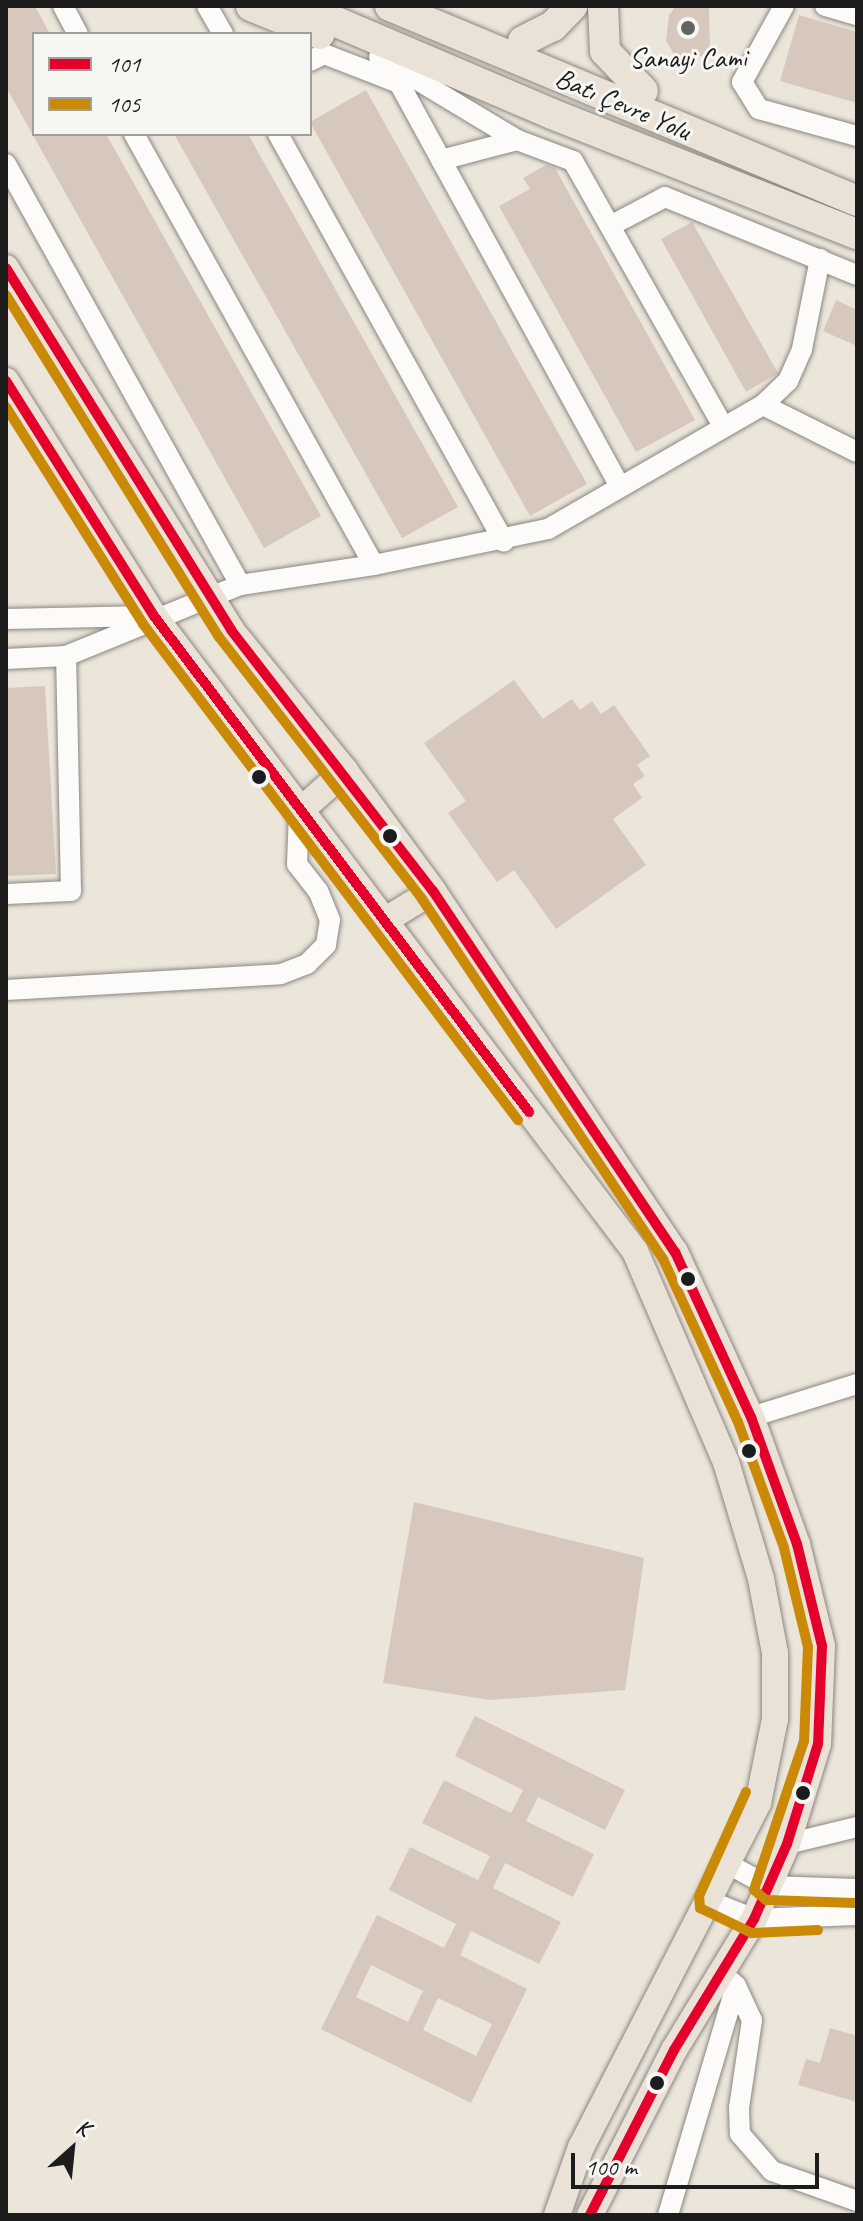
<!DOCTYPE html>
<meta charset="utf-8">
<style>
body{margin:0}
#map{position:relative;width:863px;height:2221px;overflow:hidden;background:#ebe5da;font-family:Caveat,sans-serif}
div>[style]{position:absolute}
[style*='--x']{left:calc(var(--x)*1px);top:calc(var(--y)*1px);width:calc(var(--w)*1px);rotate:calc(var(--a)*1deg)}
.building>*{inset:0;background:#d7c8be}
.roads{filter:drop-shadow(0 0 2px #8a8781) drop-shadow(0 0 2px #8a8781)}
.minor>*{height:20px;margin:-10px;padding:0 10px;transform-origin:10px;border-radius:10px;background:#fcfbf9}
.major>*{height:26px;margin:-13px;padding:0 13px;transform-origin:13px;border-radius:13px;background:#ebe2d7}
.highway>*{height:30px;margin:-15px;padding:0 15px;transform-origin:15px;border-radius:15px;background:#ebe2d7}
.bus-1>*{height:10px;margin:-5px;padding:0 5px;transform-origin:5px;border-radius:5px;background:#e4002b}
.bus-2>*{height:10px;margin:-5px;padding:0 5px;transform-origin:5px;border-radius:5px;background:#cb8a06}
.dots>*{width:22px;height:22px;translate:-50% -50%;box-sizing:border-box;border:4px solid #f6f6f2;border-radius:50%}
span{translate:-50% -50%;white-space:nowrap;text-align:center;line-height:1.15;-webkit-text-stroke:6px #f6f6f2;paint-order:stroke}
.poi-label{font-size:28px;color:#1c1c1c}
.street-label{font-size:28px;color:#1c1c1c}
.frame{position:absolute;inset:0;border:8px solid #1c1c1c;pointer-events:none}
.legend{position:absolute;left:32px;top:32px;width:280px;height:104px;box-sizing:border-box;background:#f6f6f2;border:2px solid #9f9f9c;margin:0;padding:10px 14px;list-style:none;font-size:24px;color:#1c1c1c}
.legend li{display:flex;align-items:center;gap:16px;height:40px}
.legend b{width:40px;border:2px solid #9f9f9c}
.north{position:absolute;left:32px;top:2109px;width:80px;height:80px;-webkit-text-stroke:6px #f6f6f2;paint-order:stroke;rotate:27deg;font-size:22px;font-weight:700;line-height:32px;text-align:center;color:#1c1c1c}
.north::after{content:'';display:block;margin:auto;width:28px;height:36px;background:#1c1c1c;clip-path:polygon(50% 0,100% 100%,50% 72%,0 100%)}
.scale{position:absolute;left:571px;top:2153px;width:248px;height:36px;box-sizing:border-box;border:4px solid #1c1c1c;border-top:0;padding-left:10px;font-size:24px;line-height:28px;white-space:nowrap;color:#1c1c1c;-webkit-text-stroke:6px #f6f6f2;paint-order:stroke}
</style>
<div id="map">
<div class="building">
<i style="clip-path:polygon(6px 6px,35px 6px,50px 34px,34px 34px,34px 134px,106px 134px,321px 516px,264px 548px,6px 87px)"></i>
<i style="clip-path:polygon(676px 6px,709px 6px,710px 55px,677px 59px,666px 41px,669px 15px)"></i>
<i style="clip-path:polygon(799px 15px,857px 32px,857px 103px,780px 81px)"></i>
<i style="clip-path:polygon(366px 90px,587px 484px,530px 516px,310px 122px)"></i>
<i style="clip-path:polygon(174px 134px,248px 134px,458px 507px,402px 538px)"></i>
<i style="clip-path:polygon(546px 165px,555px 168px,695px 420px,636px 452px,499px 206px,530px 189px,523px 178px)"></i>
<i style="clip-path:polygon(692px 222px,778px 373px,746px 392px,661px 239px)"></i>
<i style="clip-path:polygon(836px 300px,857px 310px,857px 346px,823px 331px)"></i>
<i style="clip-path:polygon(514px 680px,543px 719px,572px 699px,580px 710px,592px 701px,601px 714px,614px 705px,650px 756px,637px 765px,645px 776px,633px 784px,642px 798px,613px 819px,646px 865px,556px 929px,514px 870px,497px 882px,448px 813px,466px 801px,424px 743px)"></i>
<i style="clip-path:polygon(45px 686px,56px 874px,6px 876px,6px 688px)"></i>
<i style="clip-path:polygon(414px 1502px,644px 1558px,625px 1690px,490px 1700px,383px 1683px)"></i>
<i style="clip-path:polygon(evenodd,475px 1716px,625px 1790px,605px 1830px,538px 1797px,526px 1821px,594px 1854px,573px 1897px,505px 1863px,493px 1888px,561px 1922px,539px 1964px,471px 1931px,460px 1955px,527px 1989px,471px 2103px,321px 2029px,377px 1915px,444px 1948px,456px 1924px,389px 1890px,410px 1847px,478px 1880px,490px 1856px,422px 1823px,444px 1780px,511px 1813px,523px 1790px,455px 1756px,475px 1716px,371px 1965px,423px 1991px,408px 2022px,356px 1997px,371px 1965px,475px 1716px,438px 1998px,492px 2024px,476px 2056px,423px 2030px,438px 1998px)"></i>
<i style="clip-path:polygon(830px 2028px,857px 2036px,857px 2102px,798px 2085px,806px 2059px,820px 2063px)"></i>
</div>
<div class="roads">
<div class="minor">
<i style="--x:63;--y:6;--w:32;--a:62"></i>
<i style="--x:207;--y:6;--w:32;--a:60"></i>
<i style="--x:784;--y:6;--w:87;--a:118.9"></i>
<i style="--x:742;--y:82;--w:32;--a:58"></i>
<i style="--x:759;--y:109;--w:102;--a:15.4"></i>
<i style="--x:825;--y:6;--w:33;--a:16"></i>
<i style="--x:379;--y:57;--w:161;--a:31"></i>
<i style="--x:310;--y:61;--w:16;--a:-27"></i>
<i style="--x:324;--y:54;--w:80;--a:21.1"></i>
<i style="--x:399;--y:83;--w:458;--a:61.3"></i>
<i style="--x:134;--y:134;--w:493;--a:60.9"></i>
<i style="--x:278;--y:134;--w:466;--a:61"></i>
<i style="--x:441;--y:160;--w:79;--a:-14.7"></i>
<i style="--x:517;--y:140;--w:60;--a:20.6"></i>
<i style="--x:573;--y:161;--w:302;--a:60.5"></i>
<i style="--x:6;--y:164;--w:482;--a:60.9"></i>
<i style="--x:610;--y:226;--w:62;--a:-27.8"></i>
<i style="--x:665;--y:197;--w:207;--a:22.1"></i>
<i style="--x:763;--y:405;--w:105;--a:26.6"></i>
<i style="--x:6;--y:619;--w:144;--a:-1.2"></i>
<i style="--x:6;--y:659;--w:60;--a:-2.9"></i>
<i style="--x:66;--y:656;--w:188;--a:-22.2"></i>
<i style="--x:240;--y:585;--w:135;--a:-8.5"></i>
<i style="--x:374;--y:565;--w:178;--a:-11.7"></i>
<i style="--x:548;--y:529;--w:248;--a:-30"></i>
<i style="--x:763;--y:405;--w:35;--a:-44"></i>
<i style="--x:788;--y:381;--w:35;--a:-66"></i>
<i style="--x:802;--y:349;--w:92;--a:-78.7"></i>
<i style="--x:6;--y:894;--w:65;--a:-2.6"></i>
<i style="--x:71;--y:891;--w:235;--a:-91.2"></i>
<i style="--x:6;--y:990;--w:275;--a:-3.3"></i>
<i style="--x:281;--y:974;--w:28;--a:-21"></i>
<i style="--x:307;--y:964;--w:27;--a:-45"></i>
<i style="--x:326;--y:945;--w:25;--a:-81"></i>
<i style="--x:330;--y:920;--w:31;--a:-112"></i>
<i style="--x:318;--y:891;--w:34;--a:-128"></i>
<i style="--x:297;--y:864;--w:52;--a:-87.8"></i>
<i style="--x:751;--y:1417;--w:111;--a:-17.3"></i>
<i style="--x:787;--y:1844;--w:72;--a:-13.7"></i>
<i style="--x:730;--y:1865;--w:43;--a:28.9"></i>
<i style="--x:768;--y:1886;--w:89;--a:1.9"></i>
<i style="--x:712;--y:1902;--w:45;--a:22"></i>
<i style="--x:754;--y:1919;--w:103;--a:-2.2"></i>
<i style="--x:736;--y:1986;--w:38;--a:65"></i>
<i style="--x:752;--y:2020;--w:89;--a:98.4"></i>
<i style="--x:739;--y:2108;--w:26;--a:88"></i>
<i style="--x:740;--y:2134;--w:49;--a:49.1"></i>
<i style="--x:772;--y:2171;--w:90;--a:19.4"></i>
<i style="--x:668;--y:2215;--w:239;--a:-73.5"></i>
<i style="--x:736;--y:1986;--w:6;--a:-135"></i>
</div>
<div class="major">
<i style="--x:6;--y:268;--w:426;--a:58.1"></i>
<i style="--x:231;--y:630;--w:181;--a:51"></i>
<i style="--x:345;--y:771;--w:149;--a:53.7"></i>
<i style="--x:433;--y:891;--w:435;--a:56.2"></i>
<i style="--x:675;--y:1252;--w:182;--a:65.3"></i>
<i style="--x:751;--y:1417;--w:135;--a:70.1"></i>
<i style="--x:797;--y:1544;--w:105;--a:76.2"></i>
<i style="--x:822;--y:1646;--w:98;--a:92.3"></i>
<i style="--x:818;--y:1744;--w:105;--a:107.2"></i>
<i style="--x:787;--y:1844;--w:82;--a:113.7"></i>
<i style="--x:754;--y:1919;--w:153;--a:121.4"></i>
<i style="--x:674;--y:2050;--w:185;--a:117"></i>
<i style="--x:6;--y:381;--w:278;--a:57.8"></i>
<i style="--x:154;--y:616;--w:797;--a:52.86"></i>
<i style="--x:635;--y:1251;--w:230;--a:66.7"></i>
<i style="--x:726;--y:1462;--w:122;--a:73.3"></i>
<i style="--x:761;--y:1579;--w:75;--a:79.3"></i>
<i style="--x:775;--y:1653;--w:66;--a:90"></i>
<i style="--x:775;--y:1719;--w:86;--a:101.4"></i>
<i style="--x:758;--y:1803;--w:387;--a:117.2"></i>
<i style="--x:581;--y:2147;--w:72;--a:109.4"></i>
<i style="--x:299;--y:812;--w:62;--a:-41.7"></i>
<i style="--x:384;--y:921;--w:57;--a:-31.5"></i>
</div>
<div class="highway">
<i style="--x:251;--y:6;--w:74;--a:22.1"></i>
<i style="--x:299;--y:6;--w:275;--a:23.1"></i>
<i style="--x:552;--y:114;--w:328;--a:21.5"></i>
<i style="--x:390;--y:6;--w:506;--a:22.66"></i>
<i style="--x:603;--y:6;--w:45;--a:87.5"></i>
<i style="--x:605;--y:51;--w:55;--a:46.5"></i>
<i style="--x:523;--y:41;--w:34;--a:-27"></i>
<i style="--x:553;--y:26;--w:28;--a:-46"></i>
</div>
</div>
<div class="bus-1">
<i style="--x:6;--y:268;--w:426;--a:58.1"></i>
<i style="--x:231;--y:630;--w:330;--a:52.3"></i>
<i style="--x:433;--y:891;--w:435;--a:56.2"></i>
<i style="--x:675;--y:1252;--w:182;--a:65.3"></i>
<i style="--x:751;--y:1417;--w:135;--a:70.1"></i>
<i style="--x:797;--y:1544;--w:105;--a:76.2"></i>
<i style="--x:822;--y:1646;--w:98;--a:92.3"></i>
<i style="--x:818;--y:1744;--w:105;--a:107.2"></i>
<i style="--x:787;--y:1844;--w:82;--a:113.7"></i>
<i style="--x:754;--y:1919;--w:153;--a:121.4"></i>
<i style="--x:674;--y:2050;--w:185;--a:117"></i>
<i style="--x:6;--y:381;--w:278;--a:57.8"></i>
<i style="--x:154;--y:616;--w:622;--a:52.91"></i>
</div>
<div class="bus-2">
<i style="--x:6;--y:295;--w:403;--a:58.1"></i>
<i style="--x:219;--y:637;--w:331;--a:52.2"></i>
<i style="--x:422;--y:899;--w:433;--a:56.2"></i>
<i style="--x:663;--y:1259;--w:179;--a:65.3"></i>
<i style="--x:738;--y:1422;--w:134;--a:69.9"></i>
<i style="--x:784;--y:1548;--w:102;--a:76.4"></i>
<i style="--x:808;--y:1647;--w:94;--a:92.4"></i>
<i style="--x:804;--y:1741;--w:157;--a:108.6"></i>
<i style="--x:754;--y:1890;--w:16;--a:40"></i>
<i style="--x:766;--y:1900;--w:91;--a:1.9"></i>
<i style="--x:6;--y:407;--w:257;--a:57.7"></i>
<i style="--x:143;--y:624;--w:622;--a:52.91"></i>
<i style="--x:746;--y:1792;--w:114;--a:114.3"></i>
<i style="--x:699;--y:1896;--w:12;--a:85"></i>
<i style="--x:700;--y:1908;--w:58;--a:25.7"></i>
<i style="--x:752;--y:1933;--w:66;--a:-2.6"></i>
</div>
<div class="dots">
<i style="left:688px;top:28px;background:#64625e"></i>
<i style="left:259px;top:777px;background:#1c1c1c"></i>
<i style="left:390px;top:836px;background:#1c1c1c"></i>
<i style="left:688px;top:1279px;background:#1c1c1c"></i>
<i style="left:749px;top:1451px;background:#1c1c1c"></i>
<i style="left:803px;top:1793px;background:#1c1c1c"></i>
<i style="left:657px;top:2083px;background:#1c1c1c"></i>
</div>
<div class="poi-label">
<span style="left:688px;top:58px">Sanayi Cami</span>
</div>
<div class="street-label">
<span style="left:623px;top:104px;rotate:23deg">Batı Çevre Yolu</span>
</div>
<div class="frame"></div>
<ul class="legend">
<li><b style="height:10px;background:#e4002b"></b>101</li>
<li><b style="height:10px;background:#cb8a06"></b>105</li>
</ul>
<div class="north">K</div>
<div class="scale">100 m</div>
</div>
